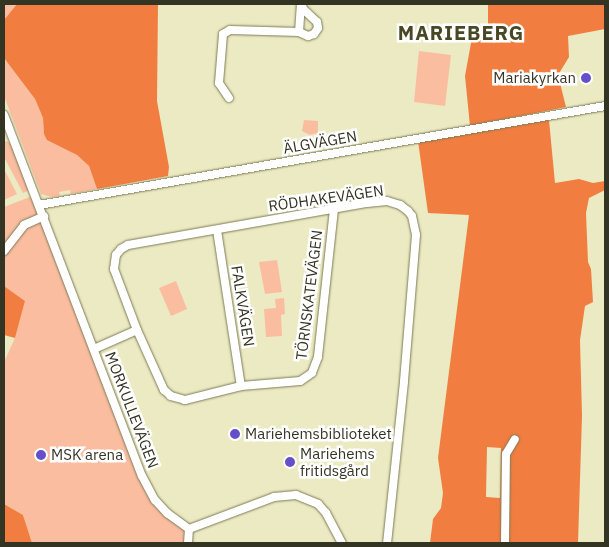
<!DOCTYPE html>
<meta charset="utf-8">
<style>
body{margin:0}
#map{position:relative;width:609px;height:547px;overflow:hidden;background:#ebeac2;font-family:"IBM Plex Sans",sans-serif}
div>[style]{position:absolute}
[style*='--x']{left:calc(var(--x)*1px);top:calc(var(--y)*1px);width:calc(var(--w)*1px);rotate:calc(var(--a)*1deg)}
.green>*{inset:0;background:#fbbda0}
.forest>*{inset:0;background:#f17d40}
.roads{filter:drop-shadow(0 0 1px #7c7b57) drop-shadow(0 0 1px #7c7b57)}
.minor>*{height:8px;margin:-4px;padding:0 4px;transform-origin:4px;border-radius:4px;background:#fff}
.dots>*{width:14px;height:14px;translate:-50% -50%;box-sizing:border-box;border:2px solid #fff;border-radius:50%}
span{translate:-50% -50%;white-space:nowrap;text-align:center;line-height:1.15;-webkit-text-stroke:5px #fff;paint-order:stroke}
.poi-label{font-size:15px;color:#343424}
.right{translate:-100% -50%;text-align:right}
.left{translate:0 -50%;text-align:left}
.street-label{font-size:15px;color:#343424}
.district-label{font-size:20px;color:#494826;font-weight:700;letter-spacing:1px}
.frame{position:absolute;inset:0;border:5px solid #343424;pointer-events:none}
</style>
<div id="map">
<div class="green">
<i style="clip-path:polygon(4px 4px,17px 4px,4px 20px)"></i>
<i style="clip-path:polygon(419px 51px,451px 55px,445px 106px,414px 102px)"></i>
<i style="clip-path:polygon(4px 58px,35px 99px,43px 118px,44px 134px,47px 139px,77px 155px,89px 166px,97px 189px,71px 194px,70px 190px,59px 192px,60px 196px,52px 197px,41px 194px,4px 96px)"></i>
<i style="clip-path:polygon(304px 120px,318px 121px,318px 133px,310px 135px,302px 131px)"></i>
<i style="clip-path:polygon(6px 141px,12px 144px,30px 190px,23px 193px,4px 157px,4px 143px)"></i>
<i style="clip-path:polygon(4px 169px,17px 194px,4px 200px)"></i>
<i style="clip-path:polygon(35px 195px,155px 500px,189px 529px,188px 543px,32px 543px,23px 515px,4px 504px,4px 362px,15px 338px,25px 301px,4px 286px,4px 207px)"></i>
<i style="clip-path:polygon(277px 260px,282px 292px,265px 294px,259px 262px)"></i>
<i style="clip-path:polygon(176px 281px,187px 309px,171px 316px,159px 288px)"></i>
<i style="clip-path:polygon(284px 298px,285px 314px,281px 315px,282px 336px,266px 337px,264px 309px,276px 308px,275px 299px)"></i>
</div>
<div class="forest">
<i style="clip-path:polygon(17px 4px,158px 4px,157px 101px,169px 167px,168px 176px,97px 189px,89px 166px,77px 155px,47px 140px,44px 134px,43px 118px,35px 99px,4px 58px,4px 20px)"></i>
<i style="clip-path:polygon(488px 4px,605px 4px,605px 29px,568px 36px,569px 57px,558px 75px,566px 107px,470px 126px,465px 76px,473px 32px,488px 24px)"></i>
<i style="clip-path:polygon(evenodd,549px 120px,555px 183px,579px 179px,593px 183px,605px 181px,605px 190px,589px 198px,586px 213px,588px 262px,591px 269px,593px 302px,585px 306px,580px 340px,582px 416px,578px 543px,430px 543px,433px 519px,441px 508px,443px 493px,438px 458px,469px 215px,428px 213px,418px 141px,549px 120px,487px 447px,501px 448px,500px 498px,486px 497px,487px 447px)"></i>
<i style="clip-path:polygon(4px 286px,25px 301px,15px 338px,4px 335px)"></i>
<i style="clip-path:polygon(4px 504px,23px 515px,32px 543px,4px 543px)"></i>
</div>
<div class="roads">
<div class="minor">
<i style="--x:299;--y:32;--w:28;--a:-86"></i>
<i style="--x:229;--y:98;--w:18;--a:-124"></i>
<i style="--x:219;--y:83;--w:49;--a:-85.3"></i>
<i style="--x:223;--y:34;--w:8;--a:-30"></i>
<i style="--x:230;--y:30;--w:69;--a:1.7"></i>
<i style="--x:299;--y:32;--w:10;--a:24"></i>
<i style="--x:308;--y:36;--w:6;--a:-18"></i>
<i style="--x:314;--y:34;--w:7;--a:-56"></i>
<i style="--x:318;--y:28;--w:6;--a:-99"></i>
<i style="--x:317;--y:22;--w:18;--a:-137"></i>
<i style="--x:304;--y:10;--w:7;--a:-117"></i>
<i style="--x:4;--y:115;--w:386;--a:69.1"></i>
<i style="--x:142;--y:476;--w:27;--a:62"></i>
<i style="--x:155;--y:500;--w:18;--a:47"></i>
<i style="--x:167;--y:513;--w:27;--a:36"></i>
<i style="--x:39;--y:205;--w:575;--a:-9.92"></i>
<i style="--x:334;--y:209;--w:149;--a:96.2"></i>
<i style="--x:318;--y:357;--w:17;--a:111"></i>
<i style="--x:312;--y:373;--w:14;--a:146"></i>
<i style="--x:300;--y:381;--w:59;--a:175.2"></i>
<i style="--x:241;--y:386;--w:58;--a:166"></i>
<i style="--x:185;--y:400;--w:15;--a:-164"></i>
<i style="--x:171;--y:396;--w:9;--a:-139"></i>
<i style="--x:164;--y:390;--w:66;--a:-114.2"></i>
<i style="--x:137;--y:330;--w:65;--a:-110.7"></i>
<i style="--x:114;--y:269;--w:14;--a:-82"></i>
<i style="--x:116;--y:255;--w:8;--a:-50"></i>
<i style="--x:121;--y:249;--w:8;--a:-30"></i>
<i style="--x:128;--y:245;--w:243;--a:-10"></i>
<i style="--x:367;--y:203;--w:20;--a:-6"></i>
<i style="--x:387;--y:201;--w:14;--a:17"></i>
<i style="--x:400;--y:205;--w:10;--a:37"></i>
<i style="--x:408;--y:211;--w:6;--a:51"></i>
<i style="--x:412;--y:216;--w:19;--a:78"></i>
<i style="--x:416;--y:235;--w:147;--a:94.7"></i>
<i style="--x:404;--y:382;--w:162;--a:96"></i>
<i style="--x:217;--y:230;--w:158;--a:81.3"></i>
<i style="--x:4;--y:251;--w:33;--a:-52"></i>
<i style="--x:24;--y:225;--w:22;--a:-24"></i>
<i style="--x:94;--y:349;--w:47;--a:-23.8"></i>
<i style="--x:189;--y:529;--w:91;--a:-20.6"></i>
<i style="--x:274;--y:497;--w:22;--a:-5"></i>
<i style="--x:296;--y:495;--w:24;--a:22"></i>
<i style="--x:318;--y:504;--w:12;--a:48"></i>
<i style="--x:326;--y:513;--w:34;--a:62"></i>
<i style="--x:188;--y:543;--w:14;--a:-86"></i>
<i style="--x:505;--y:543;--w:89;--a:-89.4"></i>
<i style="--x:506;--y:454;--w:17;--a:-59"></i>
</div>
</div>
<div class="dots">
<i style="left:586px;top:78px;background:#6650c9"></i>
<i style="left:235px;top:434px;background:#6650c9"></i>
<i style="left:41px;top:455px;background:#6650c9"></i>
<i style="left:290px;top:462px;background:#6650c9"></i>
</div>
<div class="poi-label">
<span class="right" style="left:576px;top:78px">Mariakyrkan</span>
<span class="left" style="left:245px;top:434px">Mariehemsbiblioteket</span>
<span class="left" style="left:300px;top:462px">Mariehems<br>fritidsgård</span>
<span class="left" style="left:51px;top:455px">MSK arena</span>
</div>
<div class="street-label">
<span style="left:320px;top:142px;rotate:-10deg">ÄLGVÄGEN</span>
<span style="left:326px;top:198px;rotate:-8deg">RÖDHAKEVÄGEN</span>
<span style="left:309px;top:295px;rotate:-83deg">TÖRNSKATEVÄGEN</span>
<span style="left:243px;top:306px;rotate:81deg">FALKVÄGEN</span>
<span style="left:132px;top:410px;rotate:69deg">MORKULLEVÄGEN</span>
</div>
<div class="district-label">
<span style="left:461px;top:32px">MARIEBERG</span>
</div>
<div class="frame"></div>
</div>
